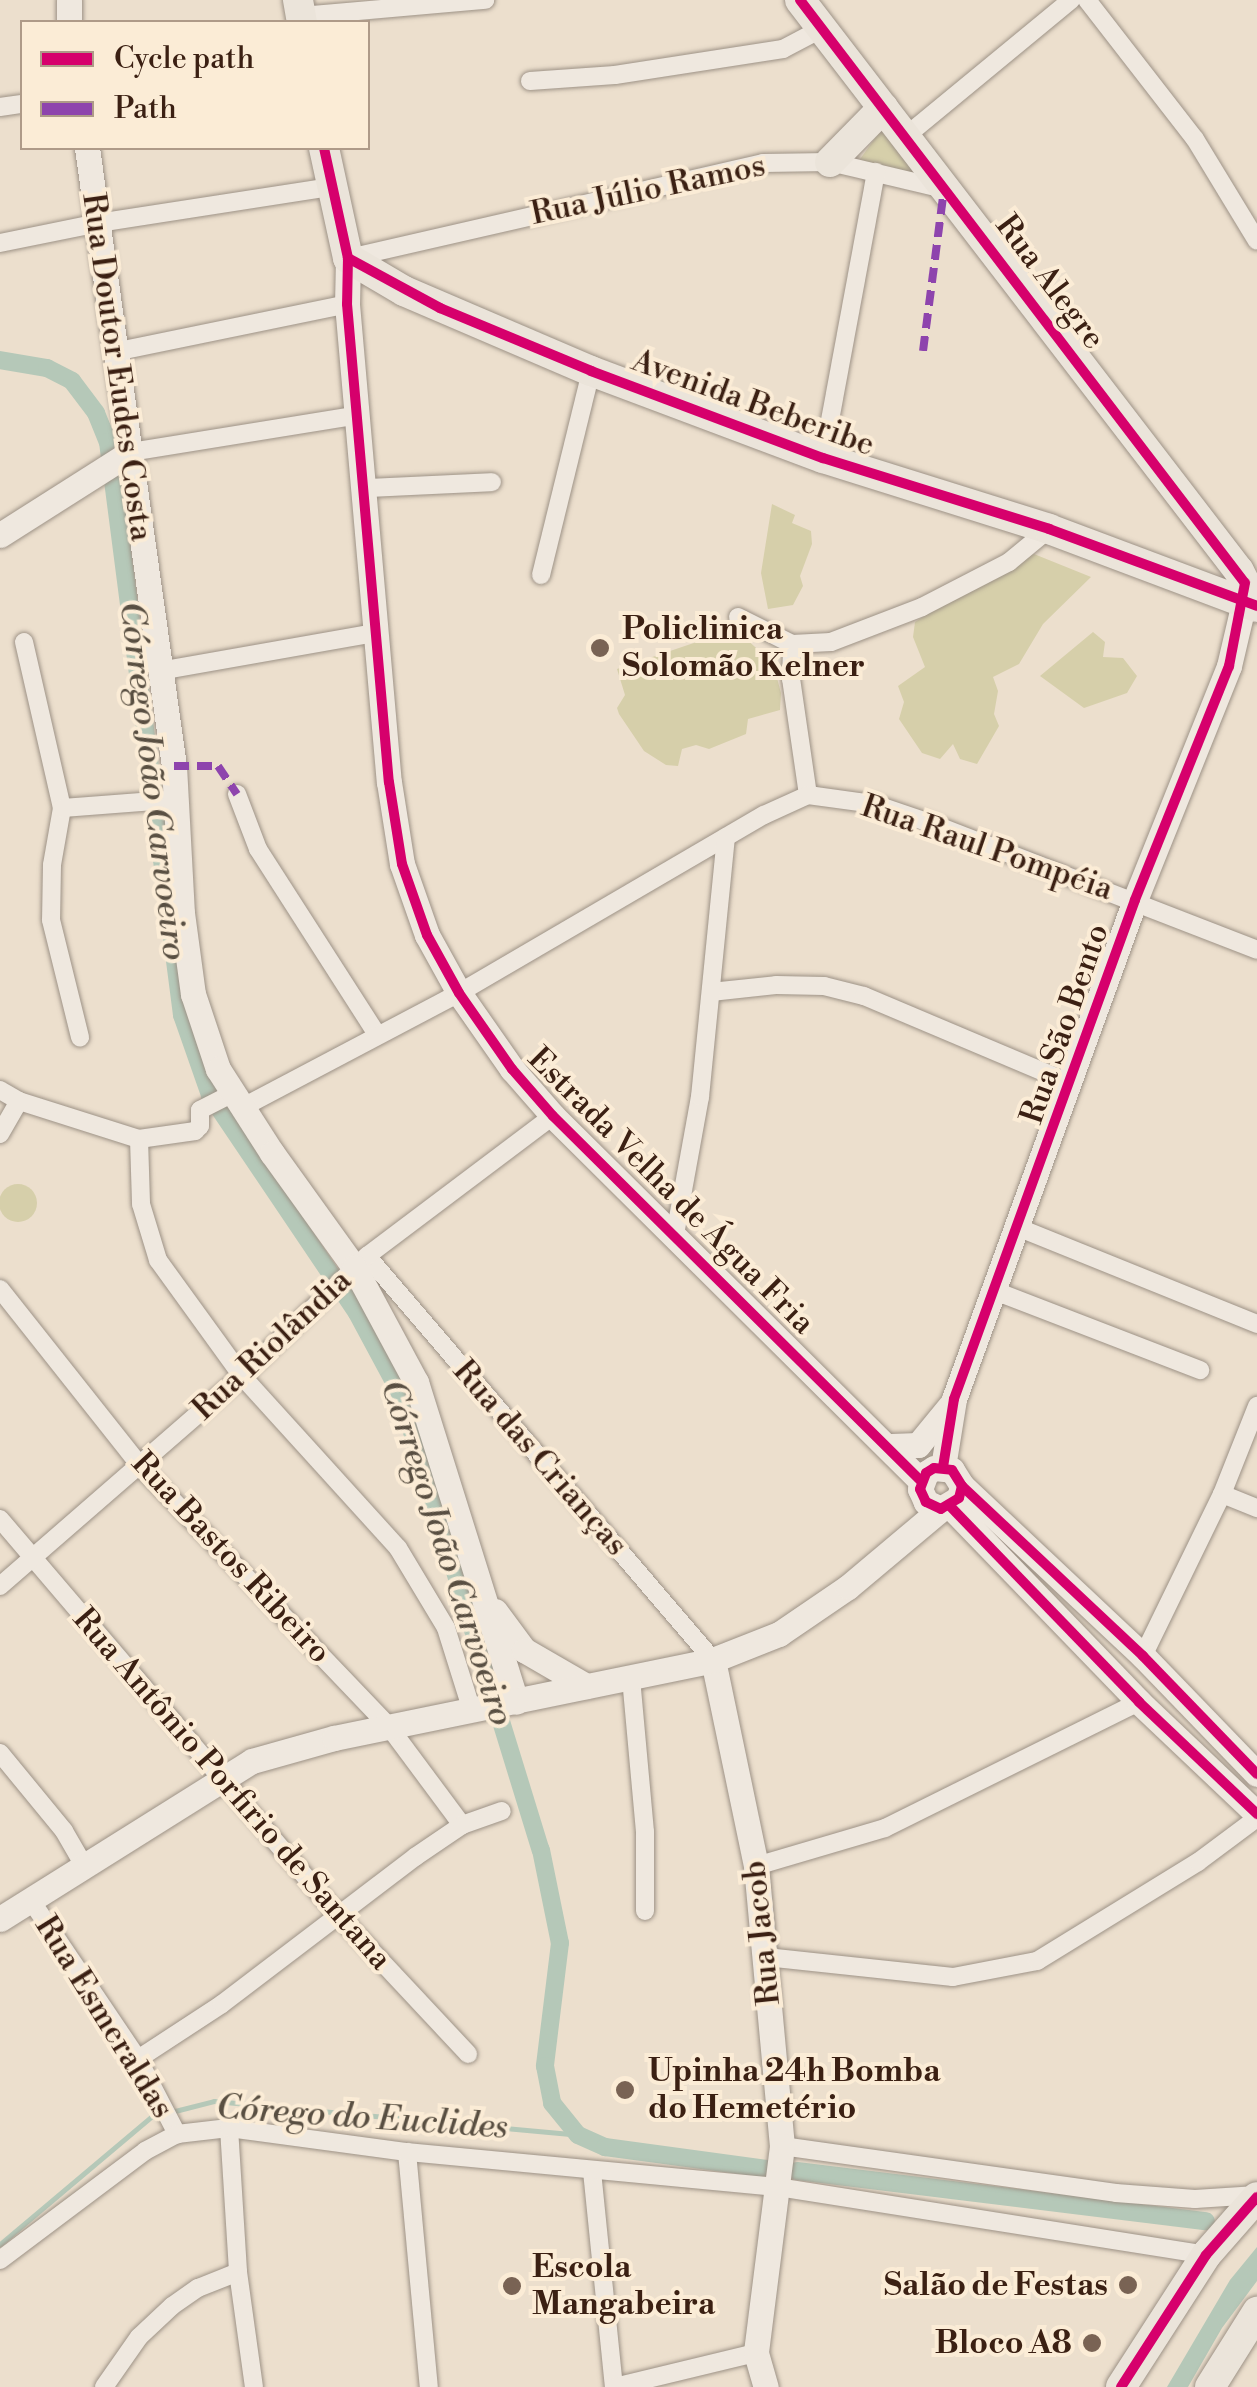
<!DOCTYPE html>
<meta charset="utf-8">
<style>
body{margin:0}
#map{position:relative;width:1257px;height:2387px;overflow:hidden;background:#ecdfcd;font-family:"Libre Bodoni",serif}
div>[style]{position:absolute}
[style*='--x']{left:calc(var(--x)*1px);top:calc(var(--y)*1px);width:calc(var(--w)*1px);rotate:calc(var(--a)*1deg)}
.green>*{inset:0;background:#d6cfaa}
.round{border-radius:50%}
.water>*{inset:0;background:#b5c8b8}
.stream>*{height:5px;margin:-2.5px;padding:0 2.5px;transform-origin:2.5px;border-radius:2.5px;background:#b5c8b8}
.canal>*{height:18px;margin:-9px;padding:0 9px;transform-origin:9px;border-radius:9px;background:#b5c8b8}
.roads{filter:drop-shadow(0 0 2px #9d9286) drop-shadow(0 0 2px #9d9286)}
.street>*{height:18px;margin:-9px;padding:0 9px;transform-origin:9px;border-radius:9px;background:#efe8df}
.secondary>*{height:25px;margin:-12.5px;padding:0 12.5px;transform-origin:12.5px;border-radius:12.5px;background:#efe8df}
.primary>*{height:30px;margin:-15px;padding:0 15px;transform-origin:15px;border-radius:15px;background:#ebe4da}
.quiet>*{height:8px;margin-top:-4px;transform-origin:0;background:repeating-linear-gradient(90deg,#8e44ad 0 15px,transparent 0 23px)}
.cycleway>*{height:10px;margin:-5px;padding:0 5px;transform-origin:5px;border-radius:5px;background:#d6006c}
.dots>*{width:28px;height:28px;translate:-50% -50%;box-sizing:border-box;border:5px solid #fbecd6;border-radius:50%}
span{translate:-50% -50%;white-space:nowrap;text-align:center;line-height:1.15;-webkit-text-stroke:8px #fbecd6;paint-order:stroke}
.street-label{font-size:32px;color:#3b2013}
.poi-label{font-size:32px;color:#3b2013;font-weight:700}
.left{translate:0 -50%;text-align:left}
.right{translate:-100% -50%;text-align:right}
.water-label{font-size:35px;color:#594f42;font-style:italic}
.legend{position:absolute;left:20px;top:20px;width:350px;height:130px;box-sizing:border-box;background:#fbecd6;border:2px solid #ae9a88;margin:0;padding:12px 18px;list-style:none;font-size:30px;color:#3b2013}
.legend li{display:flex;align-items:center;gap:20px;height:50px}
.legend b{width:50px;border:2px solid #ae9a88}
</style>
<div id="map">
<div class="green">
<i style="clip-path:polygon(883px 127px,926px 178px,858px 162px)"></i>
<i style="clip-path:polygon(772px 504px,795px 515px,792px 523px,811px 531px,812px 544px,800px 576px,803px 586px,793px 605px,768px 609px,761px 573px)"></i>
<i style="clip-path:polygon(1034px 554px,1091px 577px,1043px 624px,1019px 664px,993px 677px,998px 691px,994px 714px,999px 726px,977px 764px,960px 759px,953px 744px,940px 759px,922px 753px,899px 719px,904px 702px,898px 686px,925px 667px,913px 637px,915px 622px,994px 571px)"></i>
<i style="clip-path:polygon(735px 629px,773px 663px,781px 693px,780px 710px,748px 719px,746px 734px,709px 749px,696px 745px,682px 749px,678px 766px,666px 765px,644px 751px,619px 714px,617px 708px,625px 695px,617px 669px)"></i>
<i style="clip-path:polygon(1093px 632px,1105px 642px,1103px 657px,1123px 658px,1137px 676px,1127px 693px,1084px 708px,1040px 676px)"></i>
<i class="round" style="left:-1px;top:1184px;width:38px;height:38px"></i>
</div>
<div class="water">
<i style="clip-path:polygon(1257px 2247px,1257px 2281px,1222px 2328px,1188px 2387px,1167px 2387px,1230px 2280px)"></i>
</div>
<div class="stream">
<i style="--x:171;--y:2112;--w:44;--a:-14.3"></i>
<i style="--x:214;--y:2101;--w:366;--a:5.3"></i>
<i style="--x:0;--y:2244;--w:197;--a:-40.1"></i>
<i style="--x:151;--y:2117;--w:9;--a:-13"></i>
</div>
<div class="canal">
<i style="--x:0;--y:360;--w:48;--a:9.7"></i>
<i style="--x:47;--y:368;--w:28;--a:27"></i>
<i style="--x:72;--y:381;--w:40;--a:53"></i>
<i style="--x:96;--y:413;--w:31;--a:68"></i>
<i style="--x:108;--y:442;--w:578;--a:82.64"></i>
<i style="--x:182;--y:1015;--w:85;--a:70.7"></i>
<i style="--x:210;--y:1095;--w:263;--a:56"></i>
<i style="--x:357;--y:1313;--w:91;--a:61.7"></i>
<i style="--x:400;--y:1393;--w:478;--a:72.9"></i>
<i style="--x:541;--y:1850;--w:95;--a:78.5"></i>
<i style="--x:560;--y:1943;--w:124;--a:97"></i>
<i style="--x:545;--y:2066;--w:38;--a:79"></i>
<i style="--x:552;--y:2103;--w:41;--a:50.9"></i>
<i style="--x:578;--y:2135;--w:30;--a:24"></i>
<i style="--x:605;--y:2147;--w:163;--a:7.7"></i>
<i style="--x:797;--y:2171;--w:412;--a:7"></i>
</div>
<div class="roads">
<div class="street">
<i style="--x:1087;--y:0;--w:176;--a:52.2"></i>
<i style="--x:1195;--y:139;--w:119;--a:58.7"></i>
<i style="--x:301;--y:16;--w:185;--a:-5"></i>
<i style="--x:530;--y:81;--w:85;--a:-4"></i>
<i style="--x:615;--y:75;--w:170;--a:-8.8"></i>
<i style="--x:783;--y:49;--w:43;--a:-27.8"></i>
<i style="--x:0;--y:107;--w:22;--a:-8"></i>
<i style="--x:906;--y:136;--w:214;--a:-39.5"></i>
<i style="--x:0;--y:243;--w:100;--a:-11.5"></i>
<i style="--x:98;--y:223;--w:236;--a:-8.8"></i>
<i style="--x:349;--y:258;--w:425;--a:-12.9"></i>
<i style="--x:763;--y:163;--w:67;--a:-0.9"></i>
<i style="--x:830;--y:162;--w:117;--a:13.3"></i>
<i style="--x:114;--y:352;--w:238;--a:-11.6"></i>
<i style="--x:131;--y:452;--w:231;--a:-9.2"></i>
<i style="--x:823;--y:458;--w:291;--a:-79.5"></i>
<i style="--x:367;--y:488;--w:125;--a:-2.7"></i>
<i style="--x:541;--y:575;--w:210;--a:-76.2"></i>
<i style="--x:738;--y:617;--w:60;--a:26.6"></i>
<i style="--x:24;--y:642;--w:170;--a:77.1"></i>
<i style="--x:62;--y:808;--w:58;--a:100"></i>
<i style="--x:52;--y:865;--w:55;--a:91"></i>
<i style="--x:51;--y:920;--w:121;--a:76.1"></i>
<i style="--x:159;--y:671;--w:218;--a:-10"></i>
<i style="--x:237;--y:794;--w:59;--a:69.1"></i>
<i style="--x:258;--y:849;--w:219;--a:57.3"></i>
<i style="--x:808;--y:795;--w:117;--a:-98.3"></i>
<i style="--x:791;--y:679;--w:35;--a:-88"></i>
<i style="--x:792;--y:644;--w:39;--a:-3"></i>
<i style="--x:831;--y:642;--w:97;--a:-21"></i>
<i style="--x:922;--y:607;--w:98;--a:-27.3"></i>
<i style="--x:1009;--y:562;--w:52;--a:-39.5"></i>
<i style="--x:62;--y:808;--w:116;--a:-4.4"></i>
<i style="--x:711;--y:992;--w:65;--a:-6.1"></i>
<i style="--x:776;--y:985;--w:48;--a:1.2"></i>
<i style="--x:824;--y:986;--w:41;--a:14"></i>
<i style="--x:864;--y:996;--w:226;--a:22.9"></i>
<i style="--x:0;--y:1090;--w:22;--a:30"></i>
<i style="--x:19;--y:1101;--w:126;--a:17.6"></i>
<i style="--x:139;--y:1139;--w:57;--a:-8.1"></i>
<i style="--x:195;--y:1131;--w:7;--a:-45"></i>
<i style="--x:200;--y:1126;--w:16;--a:-90"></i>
<i style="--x:200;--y:1110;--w:38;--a:-27"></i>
<i style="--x:243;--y:1107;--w:244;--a:-27.8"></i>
<i style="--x:459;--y:993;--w:353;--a:-30.3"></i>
<i style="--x:764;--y:815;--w:48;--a:-24.4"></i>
<i style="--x:808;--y:795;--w:67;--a:7.8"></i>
<i style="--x:874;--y:804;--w:59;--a:18.7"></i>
<i style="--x:930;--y:823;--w:351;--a:21.2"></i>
<i style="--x:0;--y:1134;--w:38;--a:-60"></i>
<i style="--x:139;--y:1139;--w:65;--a:88.2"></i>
<i style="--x:141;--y:1204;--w:59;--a:73.1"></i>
<i style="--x:158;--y:1260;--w:143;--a:54.1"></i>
<i style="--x:242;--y:1376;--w:232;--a:47.8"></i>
<i style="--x:398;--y:1548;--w:93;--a:59"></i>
<i style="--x:446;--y:1628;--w:87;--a:72.6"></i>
<i style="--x:1017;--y:1227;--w:259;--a:22"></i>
<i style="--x:674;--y:1240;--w:145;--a:-79.7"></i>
<i style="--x:700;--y:1097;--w:261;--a:-84.3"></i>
<i style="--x:367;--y:1256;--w:532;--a:49.42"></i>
<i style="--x:0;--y:1289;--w:227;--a:51.6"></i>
<i style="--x:141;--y:1467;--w:361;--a:46.3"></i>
<i style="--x:390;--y:1728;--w:121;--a:53.4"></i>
<i style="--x:995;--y:1291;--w:220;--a:21.1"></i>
<i style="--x:1222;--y:1494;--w:38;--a:22"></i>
<i style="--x:0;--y:1519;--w:522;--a:49.51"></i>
<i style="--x:339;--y:1916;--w:189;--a:46.9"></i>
<i style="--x:0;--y:1586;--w:320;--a:-41"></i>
<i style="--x:242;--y:1376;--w:173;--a:-43.8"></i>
<i style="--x:367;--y:1256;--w:233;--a:-37"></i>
<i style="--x:1143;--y:1656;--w:180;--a:-64"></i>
<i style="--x:1222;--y:1494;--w:95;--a:-68.3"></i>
<i style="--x:631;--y:1678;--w:155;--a:84.8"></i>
<i style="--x:645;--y:1832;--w:79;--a:90"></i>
<i style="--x:0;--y:1753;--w:101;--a:50.6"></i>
<i style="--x:64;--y:1831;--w:39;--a:60"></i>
<i style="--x:756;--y:1866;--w:134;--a:-16.4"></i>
<i style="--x:885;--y:1828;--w:284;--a:-26.4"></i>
<i style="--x:30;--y:1899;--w:193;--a:56"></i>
<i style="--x:138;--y:2059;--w:85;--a:62.5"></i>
<i style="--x:766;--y:1957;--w:188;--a:6.1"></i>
<i style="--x:953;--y:1977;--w:86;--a:-10.8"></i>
<i style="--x:1037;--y:1961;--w:189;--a:-31.6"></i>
<i style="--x:1198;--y:1862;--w:74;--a:-36.7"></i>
<i style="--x:138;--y:2059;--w:100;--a:-33.2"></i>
<i style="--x:222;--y:2004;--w:243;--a:-37.3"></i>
<i style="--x:415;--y:1857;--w:57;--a:-34.2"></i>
<i style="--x:462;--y:1825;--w:42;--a:-19.3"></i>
<i style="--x:229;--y:2128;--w:144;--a:86.4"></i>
<i style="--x:238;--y:2272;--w:116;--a:82.1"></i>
<i style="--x:782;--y:2146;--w:337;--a:8"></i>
<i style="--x:1116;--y:2193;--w:79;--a:4.3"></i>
<i style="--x:1195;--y:2199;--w:62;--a:-3.7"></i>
<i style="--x:407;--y:2152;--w:236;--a:84.7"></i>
<i style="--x:592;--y:2171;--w:217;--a:84.2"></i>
<i style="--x:0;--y:2260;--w:181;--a:-36.9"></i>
<i style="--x:145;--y:2151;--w:36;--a:-28"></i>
<i style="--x:177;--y:2134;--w:52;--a:-6.6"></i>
<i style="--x:229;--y:2128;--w:180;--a:7.7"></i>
<i style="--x:407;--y:2152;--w:373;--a:5.4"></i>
<i style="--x:778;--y:2187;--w:433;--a:9"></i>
<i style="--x:104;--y:2387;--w:61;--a:-55"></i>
<i style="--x:139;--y:2337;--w:45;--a:-43.2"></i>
<i style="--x:172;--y:2306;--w:32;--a:-35"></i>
<i style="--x:198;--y:2288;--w:43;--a:-21.8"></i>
<i style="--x:615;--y:2387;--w:145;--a:-13.6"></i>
</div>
<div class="secondary">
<i style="--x:69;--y:0;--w:22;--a:90"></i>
<i style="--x:87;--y:148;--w:624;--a:81.99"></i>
<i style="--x:174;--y:766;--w:147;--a:86.9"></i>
<i style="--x:182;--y:913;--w:82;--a:82.3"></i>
<i style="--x:193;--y:994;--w:79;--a:71.6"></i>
<i style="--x:218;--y:1069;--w:100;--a:57.3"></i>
<i style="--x:272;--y:1153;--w:140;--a:54.3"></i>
<i style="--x:354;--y:1267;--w:131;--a:61.7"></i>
<i style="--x:416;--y:1382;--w:335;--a:72.6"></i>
<i style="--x:348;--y:258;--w:46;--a:91.2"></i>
<i style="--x:347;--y:304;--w:480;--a:85"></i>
<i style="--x:389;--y:782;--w:83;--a:81"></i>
<i style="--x:402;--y:864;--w:75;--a:70.6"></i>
<i style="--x:427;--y:935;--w:66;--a:61.1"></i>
<i style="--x:459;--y:993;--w:93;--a:55.1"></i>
<i style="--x:512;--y:1069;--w:62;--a:48.9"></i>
<i style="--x:553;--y:1116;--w:518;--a:44.77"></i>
<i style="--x:0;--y:535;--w:155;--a:-32.4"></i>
<i style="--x:891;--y:1446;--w:27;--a:-2"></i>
<i style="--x:918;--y:1445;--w:49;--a:-50.8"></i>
<i style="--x:943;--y:1467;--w:69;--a:-80.8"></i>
<i style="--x:954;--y:1399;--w:531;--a:-70.06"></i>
<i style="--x:1135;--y:900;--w:252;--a:-68.1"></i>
<i style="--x:1229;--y:666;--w:66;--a:-76.8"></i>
<i style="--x:962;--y:1486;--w:12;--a:104"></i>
<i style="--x:959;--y:1498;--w:21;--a:149"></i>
<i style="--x:941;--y:1509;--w:17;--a:-155"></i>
<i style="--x:926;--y:1502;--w:14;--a:-115"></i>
<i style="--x:920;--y:1489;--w:17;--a:-69"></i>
<i style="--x:926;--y:1473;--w:9;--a:-32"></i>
<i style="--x:934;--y:1468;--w:18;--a:6"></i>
<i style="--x:952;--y:1470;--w:19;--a:58"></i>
<i style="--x:962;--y:1486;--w:248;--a:43.2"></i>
<i style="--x:1143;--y:1656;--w:164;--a:46"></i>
<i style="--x:950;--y:1506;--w:272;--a:46"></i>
<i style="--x:1139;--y:1702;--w:163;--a:43.5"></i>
<i style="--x:495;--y:1611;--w:49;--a:53.4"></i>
<i style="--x:524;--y:1650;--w:72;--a:30.1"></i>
<i style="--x:713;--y:1660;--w:210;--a:78.2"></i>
<i style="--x:756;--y:1866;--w:281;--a:84.7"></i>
<i style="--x:782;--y:2146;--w:209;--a:97.2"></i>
<i style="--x:756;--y:2353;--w:35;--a:74"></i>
<i style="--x:0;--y:1919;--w:297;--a:-32.1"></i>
<i style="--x:252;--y:1761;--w:85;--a:-15.7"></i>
<i style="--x:334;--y:1738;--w:387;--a:-11.6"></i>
<i style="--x:713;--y:1660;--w:71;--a:-21.5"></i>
<i style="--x:779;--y:1634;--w:83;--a:-34.3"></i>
<i style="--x:848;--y:1587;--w:121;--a:-40"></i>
</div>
<div class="primary">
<i style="--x:298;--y:0;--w:22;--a:80"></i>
<i style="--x:800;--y:0;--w:720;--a:52.45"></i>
<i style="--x:1239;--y:571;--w:13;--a:63"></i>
<i style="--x:1245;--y:583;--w:19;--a:93"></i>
<i style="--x:324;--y:148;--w:113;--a:77.7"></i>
<i style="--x:348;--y:258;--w:65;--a:30.5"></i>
<i style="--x:404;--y:291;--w:203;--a:23.2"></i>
<i style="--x:591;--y:371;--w:248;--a:20.6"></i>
<i style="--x:823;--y:458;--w:237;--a:17.4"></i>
<i style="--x:1049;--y:529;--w:222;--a:20.6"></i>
<i style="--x:830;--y:162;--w:76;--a:-45.5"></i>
<i style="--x:1121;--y:2387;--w:157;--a:-57.2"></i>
<i style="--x:1206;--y:2255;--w:77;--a:-48.7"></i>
<i style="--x:1210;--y:2387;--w:89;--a:-57.9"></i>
</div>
</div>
<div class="quiet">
<i style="--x:923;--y:351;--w:163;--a:-82.6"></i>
<i style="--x:174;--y:766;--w:44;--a:0"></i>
<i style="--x:218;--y:766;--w:34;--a:56"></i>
</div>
<div class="cycleway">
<i style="--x:800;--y:0;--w:733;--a:52.65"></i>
<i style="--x:1245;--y:583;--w:85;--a:100.9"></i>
<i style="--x:1229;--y:666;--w:252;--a:111.9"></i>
<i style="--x:1135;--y:900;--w:531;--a:109.94"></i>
<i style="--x:954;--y:1399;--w:69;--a:99.2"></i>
<i style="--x:324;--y:148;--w:113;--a:77.7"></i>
<i style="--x:348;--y:258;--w:46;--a:91.2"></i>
<i style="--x:347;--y:304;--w:480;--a:85"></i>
<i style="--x:389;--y:782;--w:83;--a:81"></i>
<i style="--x:402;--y:864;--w:75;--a:70.6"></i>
<i style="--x:427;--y:935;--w:66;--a:61.1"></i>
<i style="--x:459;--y:993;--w:93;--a:55.1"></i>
<i style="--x:512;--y:1069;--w:62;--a:48.9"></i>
<i style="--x:553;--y:1116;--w:518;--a:44.77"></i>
<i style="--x:348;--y:258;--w:105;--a:28.5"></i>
<i style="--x:440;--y:308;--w:164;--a:22.6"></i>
<i style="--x:591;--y:371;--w:248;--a:20.6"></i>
<i style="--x:823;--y:458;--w:237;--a:17.4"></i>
<i style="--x:1049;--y:529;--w:222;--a:20.3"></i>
<i style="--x:962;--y:1486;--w:12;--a:104"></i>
<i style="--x:959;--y:1498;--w:21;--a:149"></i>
<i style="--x:941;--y:1509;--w:17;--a:-155"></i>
<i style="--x:926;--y:1502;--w:14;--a:-115"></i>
<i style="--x:920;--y:1489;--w:17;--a:-69"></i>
<i style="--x:926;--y:1473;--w:9;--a:-32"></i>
<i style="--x:934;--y:1468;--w:18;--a:6"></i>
<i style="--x:952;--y:1470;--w:19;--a:58"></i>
<i style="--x:962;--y:1486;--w:248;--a:43.2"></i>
<i style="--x:1143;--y:1656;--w:164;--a:46"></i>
<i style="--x:950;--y:1506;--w:272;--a:46"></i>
<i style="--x:1139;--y:1702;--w:163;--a:43.5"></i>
<i style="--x:1121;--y:2387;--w:157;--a:-57.2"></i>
<i style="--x:1206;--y:2255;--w:77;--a:-48.7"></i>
</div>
<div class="dots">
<i style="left:600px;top:648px;background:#796354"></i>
<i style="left:625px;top:2090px;background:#796354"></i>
<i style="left:1128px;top:2285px;background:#796354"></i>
<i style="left:512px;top:2286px;background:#796354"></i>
<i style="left:1092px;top:2343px;background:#796354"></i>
</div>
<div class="street-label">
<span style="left:648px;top:190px;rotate:-12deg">Rua Júlio Ramos</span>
<span style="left:1050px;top:282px;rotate:53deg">Rua Alegre</span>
<span style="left:117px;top:367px;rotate:82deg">Rua Doutor Eudes Costa</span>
<span style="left:753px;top:403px;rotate:20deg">Avenida Beberibe</span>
<span style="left:987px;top:848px;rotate:19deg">Rua Raul Pompéia</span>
<span style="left:1065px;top:1024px;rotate:-71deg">Rua São Bento</span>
<span style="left:671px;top:1191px;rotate:45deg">Estrada Velha de Água Fria</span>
<span style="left:272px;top:1345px;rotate:-43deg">Rua Riolândia</span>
<span style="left:540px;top:1458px;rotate:49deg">Rua das Crianças</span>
<span style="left:231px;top:1558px;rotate:47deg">Rua Bastos Ribeiro</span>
<span style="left:232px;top:1789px;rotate:49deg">Rua Antônio Porfirio de Santana</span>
<span style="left:762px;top:1933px;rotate:-96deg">Rua Jacob</span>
<span style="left:104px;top:2017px;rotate:58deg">Rua Esmeraldas</span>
</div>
<div class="poi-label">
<span class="left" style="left:622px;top:648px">Policlinica<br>Solomão Kelner</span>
<span class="left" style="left:648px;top:2090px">Upinha 24h Bomba<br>do Hemetério</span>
<span class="left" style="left:532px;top:2286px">Escola<br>Mangabeira</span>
<span class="right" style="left:1108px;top:2285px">Salão de Festas</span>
<span class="right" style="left:1072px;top:2343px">Bloco A8</span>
</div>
<div class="water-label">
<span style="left:152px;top:781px;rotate:83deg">Córrego João Carvoeiro</span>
<span style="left:446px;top:1553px;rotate:72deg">Córrego João Carvoeiro</span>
<span style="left:362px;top:2118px;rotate:4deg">Córego do Euclides</span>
</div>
<ul class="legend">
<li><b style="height:12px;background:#d6006c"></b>Cycle path</li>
<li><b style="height:12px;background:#8e44ad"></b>Path</li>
</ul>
</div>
